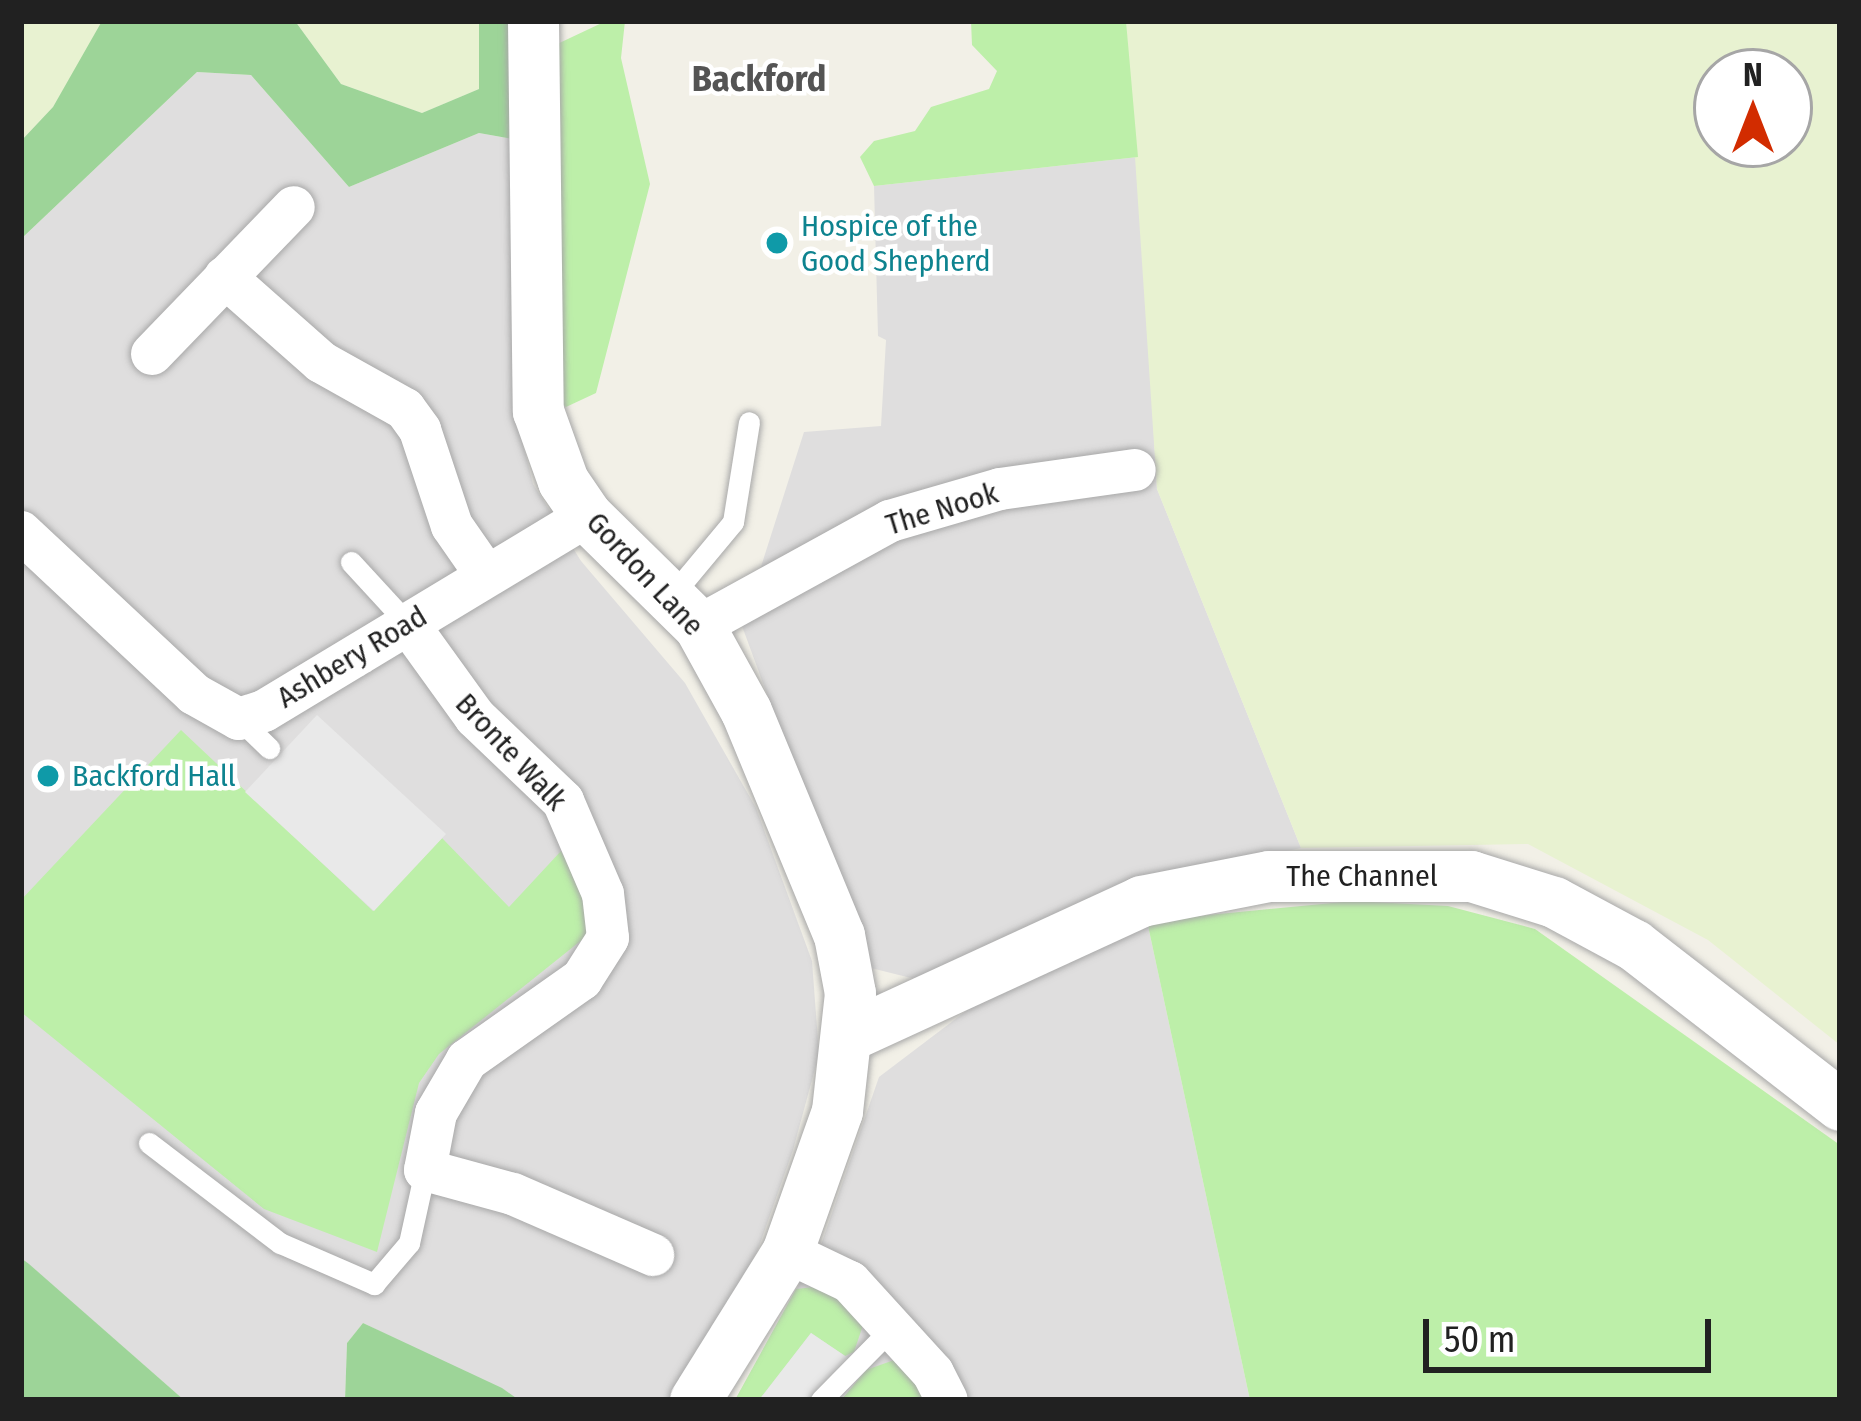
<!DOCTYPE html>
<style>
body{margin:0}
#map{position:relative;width:1861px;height:1421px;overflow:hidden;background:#f2f0e7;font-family:"Fira Sans Condensed",sans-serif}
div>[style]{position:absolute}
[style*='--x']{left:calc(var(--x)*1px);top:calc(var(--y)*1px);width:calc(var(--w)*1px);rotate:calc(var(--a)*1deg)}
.residential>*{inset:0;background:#dfdede}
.farmland>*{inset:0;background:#e8f2d1}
.grass>*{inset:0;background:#bdefa9}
.forest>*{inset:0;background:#9dd498}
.parking>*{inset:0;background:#e9e9e9}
.roads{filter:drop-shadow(0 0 3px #a8a8a8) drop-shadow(0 0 3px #a8a8a8)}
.service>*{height:21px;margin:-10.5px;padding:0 10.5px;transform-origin:10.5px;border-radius:10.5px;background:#fff}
.minor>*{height:42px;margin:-21px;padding:0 21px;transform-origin:21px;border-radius:21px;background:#fff}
.tertiary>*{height:51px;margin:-25.5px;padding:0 25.5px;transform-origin:25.5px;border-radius:25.5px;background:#fff}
.dots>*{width:33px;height:33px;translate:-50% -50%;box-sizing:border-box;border:6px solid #fff;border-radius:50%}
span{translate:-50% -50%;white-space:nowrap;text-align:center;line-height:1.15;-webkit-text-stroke:9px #fff;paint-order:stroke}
.culture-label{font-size:30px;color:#0d838f}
.left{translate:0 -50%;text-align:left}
.street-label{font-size:30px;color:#212121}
.quarter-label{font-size:36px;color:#545454;font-weight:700}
.frame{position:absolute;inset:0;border:24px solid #212121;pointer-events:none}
.north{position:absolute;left:1693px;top:48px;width:120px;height:120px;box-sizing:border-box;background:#fff;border:3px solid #a6a6a6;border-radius:50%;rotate:0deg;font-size:33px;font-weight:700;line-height:48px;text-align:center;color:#212121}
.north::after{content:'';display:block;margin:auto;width:42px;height:54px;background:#d22c00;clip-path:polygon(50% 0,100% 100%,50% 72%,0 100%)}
.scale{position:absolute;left:1423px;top:1319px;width:288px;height:54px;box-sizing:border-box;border:6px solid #212121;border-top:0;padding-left:15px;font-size:36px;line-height:42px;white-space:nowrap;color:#212121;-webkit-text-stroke:9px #fff;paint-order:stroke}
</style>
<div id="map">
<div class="residential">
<i style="clip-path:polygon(197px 72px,251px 75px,349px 187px,479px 133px,518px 140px,523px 444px,533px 484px,581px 561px,685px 683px,756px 808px,812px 961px,819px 1054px,793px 1150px,757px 1252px,672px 1400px,519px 1400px,363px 1323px,347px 1343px,345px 1400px,184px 1400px,21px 1258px,21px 239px)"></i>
<i style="clip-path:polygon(1138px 157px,1157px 489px,1301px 848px,1136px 884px,931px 983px,867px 967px,742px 626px,804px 432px,881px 426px,886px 340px,878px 336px,874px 186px)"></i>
<i style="clip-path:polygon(1147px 921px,1250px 1400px,735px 1400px,821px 1245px,879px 1077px,970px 1008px)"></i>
</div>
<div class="farmland">
<i style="clip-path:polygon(21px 21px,102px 24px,53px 107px,21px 141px)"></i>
<i style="clip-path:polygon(295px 21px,479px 21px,479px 89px,422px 113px,341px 84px)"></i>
<i style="clip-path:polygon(evenodd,1126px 21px,1840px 21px,1840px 1045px,1708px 940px,1528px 844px,1301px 848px,1157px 489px,1126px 21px,1717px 72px,1789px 72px,1789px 144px,1717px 144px,1717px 72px)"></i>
</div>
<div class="grass">
<i style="clip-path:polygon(606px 21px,625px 21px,621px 58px,650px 184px,596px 393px,566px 407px,554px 398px,553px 46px)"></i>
<i style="clip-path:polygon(971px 21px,1126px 21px,1138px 157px,874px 186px,860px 157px,874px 141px,915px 131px,931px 107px,989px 89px,997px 71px,972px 45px)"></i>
<i style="clip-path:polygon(181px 730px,373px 911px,442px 838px,509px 907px,561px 851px,590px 904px,588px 935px,439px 1054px,419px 1083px,377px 1252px,264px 1209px,21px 1012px,21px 900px)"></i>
<i style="clip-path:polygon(1353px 901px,1448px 906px,1535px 929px,1840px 1145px,1840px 1400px,1250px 1400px,1147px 921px)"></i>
<i style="clip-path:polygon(823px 1286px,865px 1319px,854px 1352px,845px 1356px,811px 1333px,759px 1400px,735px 1400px,796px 1289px)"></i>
<i style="clip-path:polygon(897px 1359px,935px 1400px,841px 1400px,866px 1370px)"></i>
</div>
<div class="forest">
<i style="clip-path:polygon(102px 21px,295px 21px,341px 84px,422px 113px,479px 89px,479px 21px,517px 21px,518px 140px,479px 133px,349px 187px,251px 75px,197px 72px,21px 239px,21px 141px,53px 107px)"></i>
<i style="clip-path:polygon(21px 1258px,29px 1264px,184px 1400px,21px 1400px)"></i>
<i style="clip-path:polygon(363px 1323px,502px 1388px,519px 1400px,345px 1400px,347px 1343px)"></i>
</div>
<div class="parking">
<i style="clip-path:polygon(317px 715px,446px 834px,374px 911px,245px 792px)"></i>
<i style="clip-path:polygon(811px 1333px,866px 1370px,841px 1400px,759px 1400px)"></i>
</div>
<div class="roads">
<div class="service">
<i style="--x:351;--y:562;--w:84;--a:47.4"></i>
<i style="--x:673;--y:594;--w:94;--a:-50.2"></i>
<i style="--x:733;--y:522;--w:101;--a:-80.9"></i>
<i style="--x:239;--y:719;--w:42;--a:44"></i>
<i style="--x:149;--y:1143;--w:165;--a:37.4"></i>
<i style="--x:280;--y:1243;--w:103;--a:23.6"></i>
<i style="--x:374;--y:1284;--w:54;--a:-49.5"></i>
<i style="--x:409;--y:1243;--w:75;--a:-77.6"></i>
<i style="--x:821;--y:1400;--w:103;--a:-45.4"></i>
</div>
<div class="minor">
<i style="--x:225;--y:277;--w:128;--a:41.5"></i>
<i style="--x:321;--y:362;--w:96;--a:29.2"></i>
<i style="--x:405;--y:409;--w:26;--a:54"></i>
<i style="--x:420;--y:430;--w:101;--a:71.6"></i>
<i style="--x:452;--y:526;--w:60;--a:55.2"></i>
<i style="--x:152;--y:354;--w:204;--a:-46"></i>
<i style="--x:21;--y:532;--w:237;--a:43.1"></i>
<i style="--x:194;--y:694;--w:51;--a:29.1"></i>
<i style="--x:239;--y:719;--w:26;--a:-18"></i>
<i style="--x:264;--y:711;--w:377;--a:-31.1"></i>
<i style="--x:408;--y:624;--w:115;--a:54.2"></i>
<i style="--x:475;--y:717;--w:122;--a:43.7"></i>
<i style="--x:563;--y:801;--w:101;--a:66.7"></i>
<i style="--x:603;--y:894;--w:44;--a:83.5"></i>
<i style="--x:608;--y:938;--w:49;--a:122.4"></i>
<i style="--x:582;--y:979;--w:141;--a:144.8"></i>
<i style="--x:467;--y:1060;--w:61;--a:120.3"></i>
<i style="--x:436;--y:1113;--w:58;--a:100.9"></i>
<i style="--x:425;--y:1170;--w:91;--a:15.3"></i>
<i style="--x:513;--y:1194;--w:153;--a:23.5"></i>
<i style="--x:699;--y:626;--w:218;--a:-28.8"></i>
<i style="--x:890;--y:521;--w:115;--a:-16.2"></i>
<i style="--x:1000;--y:489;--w:136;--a:-8"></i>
<i style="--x:787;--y:1252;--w:70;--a:25.5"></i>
<i style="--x:850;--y:1282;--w:123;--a:47.6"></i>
<i style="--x:933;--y:1373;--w:30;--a:63"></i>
</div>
<div class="tertiary">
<i style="--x:533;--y:21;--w:390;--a:89.3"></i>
<i style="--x:538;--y:411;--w:74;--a:70.3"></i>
<i style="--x:563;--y:481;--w:42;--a:55.6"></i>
<i style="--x:587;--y:516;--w:157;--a:44.5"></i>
<i style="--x:699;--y:626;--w:97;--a:61.1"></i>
<i style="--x:746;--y:711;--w:243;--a:67.5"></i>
<i style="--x:839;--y:935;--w:59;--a:79.3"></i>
<i style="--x:850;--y:993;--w:119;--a:96.3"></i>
<i style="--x:837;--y:1111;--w:150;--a:109.5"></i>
<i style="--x:787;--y:1252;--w:174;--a:121.9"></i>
<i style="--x:848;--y:1036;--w:323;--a:-24.7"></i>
<i style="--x:1141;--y:901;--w:130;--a:-11.1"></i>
<i style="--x:1269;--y:876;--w:202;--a:0"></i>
<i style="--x:1471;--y:876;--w:87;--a:17.4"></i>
<i style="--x:1554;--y:902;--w:91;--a:28.3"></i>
<i style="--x:1634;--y:945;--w:261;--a:37.8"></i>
</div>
</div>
<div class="dots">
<i style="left:777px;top:243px;background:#0f9aa8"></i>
<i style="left:48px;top:776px;background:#0f9aa8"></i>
</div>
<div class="culture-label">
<span class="left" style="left:801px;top:243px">Hospice of the<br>Good Shepherd</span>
<span class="left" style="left:72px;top:776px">Backford Hall</span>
</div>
<div class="street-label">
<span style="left:942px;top:509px;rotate:-17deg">The Nook</span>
<span style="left:645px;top:574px;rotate:47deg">Gordon Lane</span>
<span style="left:352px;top:657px;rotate:-31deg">Ashbery Road</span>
<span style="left:511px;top:752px;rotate:47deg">Bronte Walk</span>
<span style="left:1362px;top:876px">The Channel</span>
</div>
<div class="quarter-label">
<span style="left:759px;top:80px">Backford</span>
</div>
<div class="frame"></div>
<div class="north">N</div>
<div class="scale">50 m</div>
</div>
